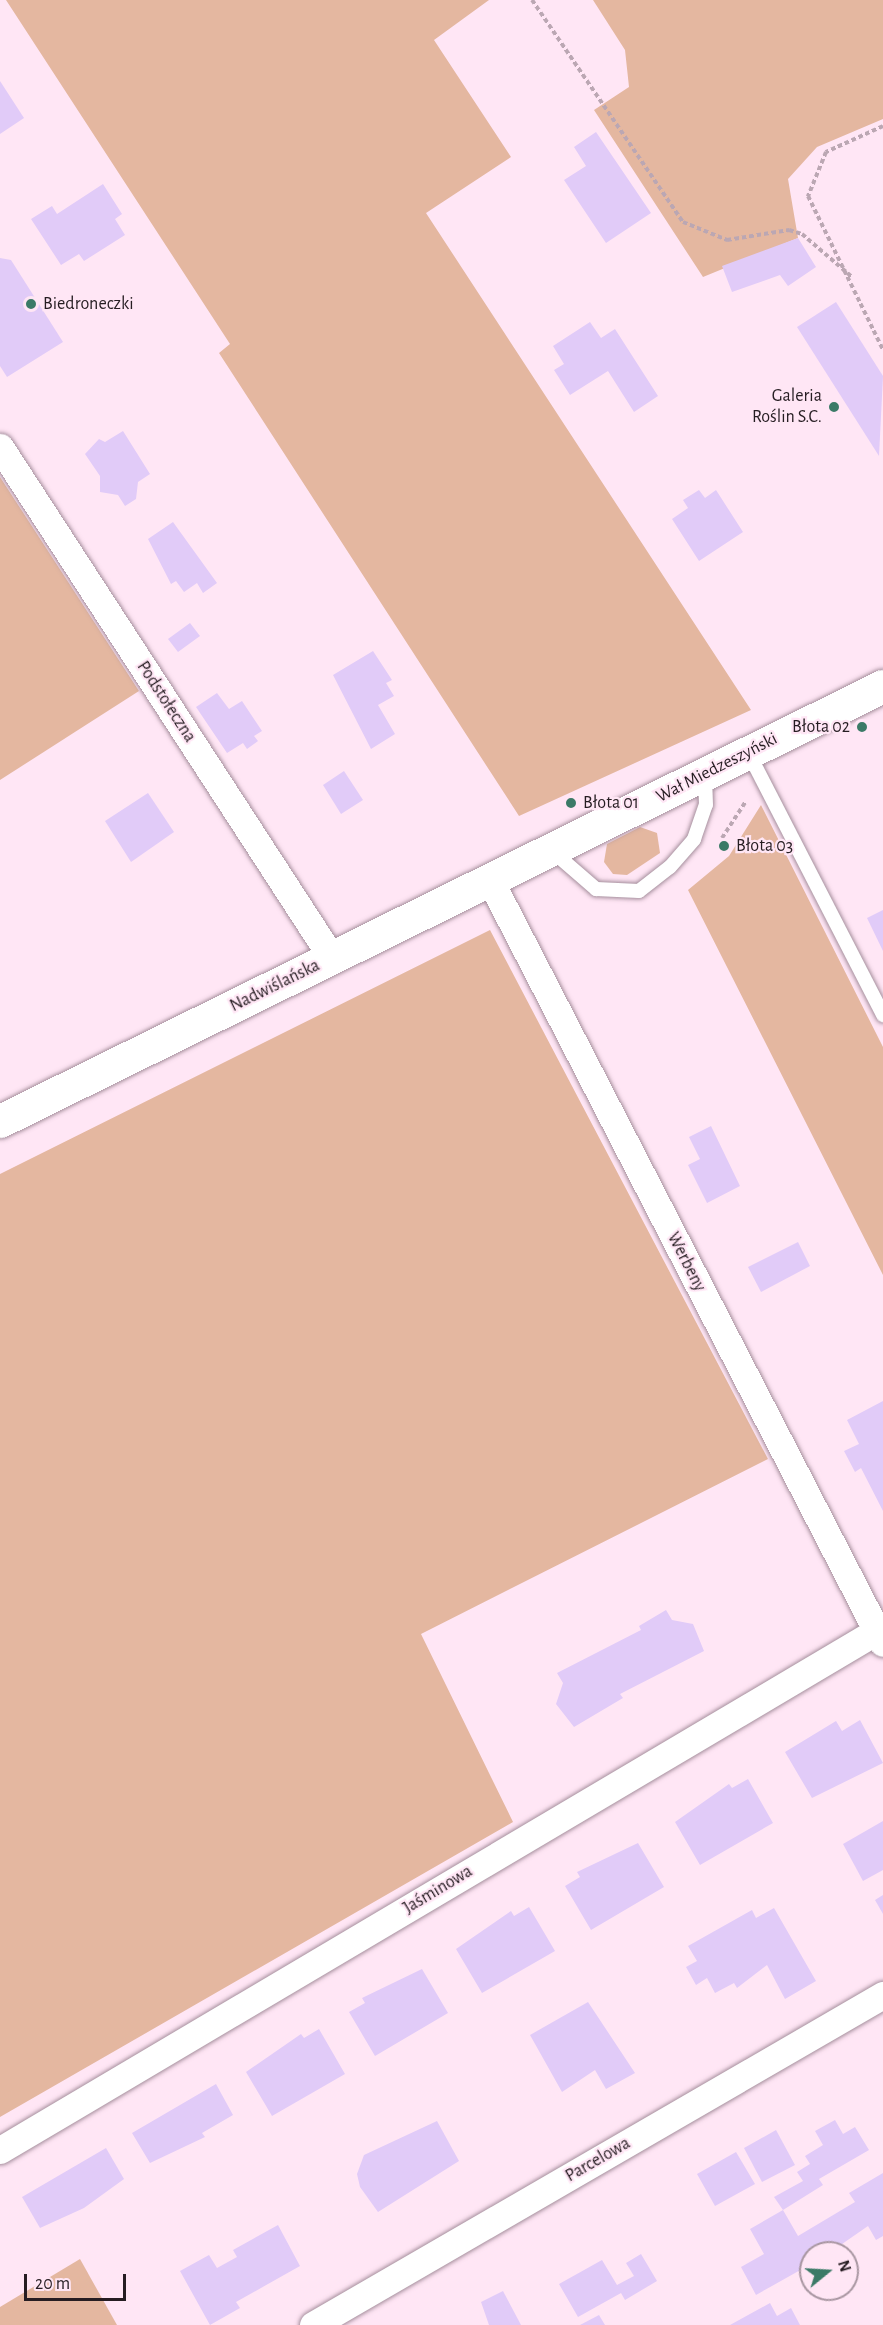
<!DOCTYPE html>
<meta charset="utf-8">
<style>
body{margin:0}
#map{position:relative;width:883px;height:2325px;overflow:hidden;background:#ffe6f5;font-family:"Alegreya Sans",sans-serif}
div>[style]{position:absolute}
[style*='--x']{left:calc(var(--x)*1px);top:calc(var(--y)*1px);width:calc(var(--w)*1px);rotate:calc(var(--a)*1deg)}
.green>*{inset:0;background:#e4b7a0}
.building>*{inset:0;background:#e1cbf8}
.path>*{height:4px;margin-top:-2px;transform-origin:0;background:repeating-linear-gradient(90deg,#bba7b3 0 4.5px,transparent 0 7.5px)}
.roads{filter:drop-shadow(0 0 2px #a68f9d) drop-shadow(0 0 2px #a68f9d)}
.service>*{height:14px;margin:-7px;padding:0 7px;transform-origin:7px;border-radius:7px;background:#fff}
.minor>*{height:27px;margin:-13.5px;padding:0 13.5px;transform-origin:13.5px;border-radius:13.5px;background:#fff}
.secondary>*{height:33px;margin:-16.5px;padding:0 16.5px;transform-origin:16.5px;border-radius:16.5px;background:#fff}
.dots>*{width:16px;height:16px;translate:-50% -50%;box-sizing:border-box;border:3px solid #ffe6f5;border-radius:50%}
span{translate:-50% -50%;white-space:nowrap;text-align:center;line-height:1.15;-webkit-text-stroke:4.5px #ffe6f5;paint-order:stroke}
.poi-label{font-size:18px;color:#261d22}
.left{translate:0 -50%;text-align:left}
.right{translate:-100% -50%;text-align:right}
.street-label{font-size:18px;color:#261d22}
.north{position:absolute;left:799px;top:2241px;width:60px;height:60px;box-sizing:border-box;background:#ffe6f5;border:2px solid #a896a1;border-radius:50%;rotate:72deg;font-size:16px;font-weight:700;line-height:24px;text-align:center;color:#261d22}
.north::after{content:'';display:block;margin:auto;width:21px;height:27px;background:#3b7a67;clip-path:polygon(50% 0,100% 100%,50% 72%,0 100%)}
.scale{position:absolute;left:24px;top:2274px;width:102px;height:27px;box-sizing:border-box;border:3px solid #261d22;border-top:0;padding-left:8px;font-size:18px;line-height:21px;white-space:nowrap;color:#261d22;-webkit-text-stroke:4px #ffe6f5;paint-order:stroke}
</style>
<div id="map">
<div class="green">
<i style="clip-path:polygon(6px 0,489px 0,434px 40px,511px 157px,426px 213px,751px 710px,519px 816px,219px 353px,230px 344px)"></i>
<i style="clip-path:polygon(593px 0,883px 0,883px 119px,817px 147px,788px 179px,798px 238px,703px 277px,594px 110px,629px 87px,625px 50px)"></i>
<i style="clip-path:polygon(0 477px,139px 691px,0 780px)"></i>
<i style="clip-path:polygon(761px 805px,883px 1047px,883px 1275px,688px 890px,729px 856px)"></i>
<i style="clip-path:polygon(640px 827px,657px 833px,660px 853px,627px 875px,613px 874px,604px 862px,607px 844px)"></i>
<i style="clip-path:polygon(490px 930px,768px 1459px,421px 1634px,513px 1822px,0 2117px,0 1174px)"></i>
<i style="clip-path:polygon(80px 2259px,117px 2325px,0 2325px,0 2307px)"></i>
</div>
<div class="building">
<i style="clip-path:polygon(0 81px,24px 118px,0 134px)"></i>
<i style="clip-path:polygon(596px 132px,651px 213px,606px 243px,564px 180px,586px 166px,574px 147px)"></i>
<i style="clip-path:polygon(103px 184px,122px 214px,115px 219px,125px 235px,84px 261px,79px 254px,61px 265px,31px 219px,52px 206px,57px 214px)"></i>
<i style="clip-path:polygon(798px 238px,816px 267px,788px 286px,780px 275px,732px 292px,722px 266px)"></i>
<i style="clip-path:polygon(0 258px,11px 260px,63px 342px,7px 377px,0 366px)"></i>
<i style="clip-path:polygon(836px 302px,883px 376px,879px 456px,797px 327px)"></i>
<i style="clip-path:polygon(590px 322px,601px 338px,615px 329px,658px 396px,634px 412px,608px 371px,570px 395px,554px 370px,564px 364px,553px 346px)"></i>
<i style="clip-path:polygon(123px 431px,150px 474px,138px 482px,136px 499px,125px 506px,118px 495px,100px 492px,100px 476px,85px 454px,99px 439px,105px 442px)"></i>
<i style="clip-path:polygon(699px 490px,705px 498px,716px 490px,743px 532px,699px 561px,672px 519px,688px 508px,683px 500px)"></i>
<i style="clip-path:polygon(173px 522px,217px 583px,203px 593px,197px 583px,184px 592px,176px 581px,171px 584px,148px 539px)"></i>
<i style="clip-path:polygon(190px 623px,200px 636px,178px 652px,168px 639px)"></i>
<i style="clip-path:polygon(373px 651px,392px 680px,386px 683px,394px 696px,378px 705px,395px 734px,371px 749px,333px 675px)"></i>
<i style="clip-path:polygon(217px 693px,229px 709px,242px 701px,262px 731px,254px 736px,258px 741px,247px 749px,243px 743px,227px 753px,196px 707px)"></i>
<i style="clip-path:polygon(344px 771px,363px 800px,341px 814px,323px 785px)"></i>
<i style="clip-path:polygon(148px 793px,174px 832px,131px 862px,105px 821px)"></i>
<i style="clip-path:polygon(883px 910px,883px 951px,867px 918px)"></i>
<i style="clip-path:polygon(711px 1126px,740px 1186px,707px 1203px,688px 1165px,700px 1159px,689px 1137px)"></i>
<i style="clip-path:polygon(798px 1242px,810px 1266px,761px 1292px,748px 1267px)"></i>
<i style="clip-path:polygon(883px 1401px,883px 1511px,861px 1468px,855px 1472px,844px 1451px,859px 1444px,847px 1420px)"></i>
<i style="clip-path:polygon(666px 1610px,672px 1620px,693px 1624px,704px 1651px,620px 1694px,623px 1698px,574px 1727px,556px 1704px,563px 1683px,557px 1673px,641px 1630px,639px 1626px)"></i>
<i style="clip-path:polygon(860px 1720px,883px 1763px,812px 1798px,785px 1752px,836px 1721px,842px 1731px)"></i>
<i style="clip-path:polygon(748px 1779px,773px 1823px,700px 1865px,675px 1822px,729px 1784px,732px 1788px)"></i>
<i style="clip-path:polygon(883px 1821px,883px 1870px,863px 1881px,843px 1844px)"></i>
<i style="clip-path:polygon(638px 1843px,664px 1887px,591px 1930px,565px 1886px,580px 1877px,577px 1872px)"></i>
<i style="clip-path:polygon(883px 1895px,883px 1914px,875px 1900px)"></i>
<i style="clip-path:polygon(529px 1907px,555px 1951px,482px 1993px,456px 1949px,511px 1911px,514px 1916px)"></i>
<i style="clip-path:polygon(774px 1908px,816px 1981px,785px 1999px,767px 1965px,737px 1988px,734px 1983px,715px 1993px,707px 1978px,696px 1985px,686px 1967px,697px 1961px,688px 1946px,752px 1910px,756px 1918px)"></i>
<i style="clip-path:polygon(422px 1969px,448px 2013px,375px 2056px,349px 2012px,365px 2003px,362px 1998px)"></i>
<i style="clip-path:polygon(588px 2002px,635px 2073px,606px 2089px,595px 2070px,562px 2092px,530px 2035px)"></i>
<i style="clip-path:polygon(319px 2029px,345px 2074px,272px 2116px,246px 2072px,301px 2034px,304px 2038px)"></i>
<i style="clip-path:polygon(216px 2084px,233px 2115px,202px 2133px,205px 2137px,150px 2163px,132px 2133px)"></i>
<i style="clip-path:polygon(835px 2120px,843px 2134px,855px 2127px,869px 2150px,819px 2179px,823px 2185px,783px 2210px,774px 2197px,803px 2181px,797px 2172px,810px 2164px,805px 2156px,823px 2145px,815px 2131px)"></i>
<i style="clip-path:polygon(437px 2121px,459px 2161px,378px 2212px,360px 2187px,357px 2174px,364px 2155px)"></i>
<i style="clip-path:polygon(776px 2130px,795px 2165px,762px 2182px,744px 2148px)"></i>
<i style="clip-path:polygon(106px 2148px,124px 2179px,84px 2208px,40px 2228px,22px 2197px)"></i>
<i style="clip-path:polygon(736px 2152px,755px 2184px,715px 2206px,697px 2174px)"></i>
<i style="clip-path:polygon(883px 2173px,883px 2236px,876px 2240px,868px 2226px,829px 2253px,811px 2253px,811px 2264px,756px 2295px,741px 2267px,764px 2254px,750px 2229px,783px 2210px,798px 2236px,855px 2202px,849px 2193px)"></i>
<i style="clip-path:polygon(278px 2225px,300px 2266px,236px 2302px,240px 2308px,210px 2325px,180px 2271px,209px 2255px,217px 2268px,237px 2257px,233px 2250px)"></i>
<i style="clip-path:polygon(641px 2254px,657px 2281px,625px 2300px,621px 2293px,578px 2317px,559px 2284px,602px 2260px,617px 2285px,634px 2276px,626px 2263px)"></i>
<i style="clip-path:polygon(503px 2291px,521px 2325px,489px 2325px,481px 2302px)"></i>
<i style="clip-path:polygon(770px 2303px,777px 2316px,791px 2308px,800px 2325px,730px 2325px)"></i>
<i style="clip-path:polygon(599px 2315px,605px 2325px,580px 2325px)"></i>
</div>
<div class="path">
<i style="--x:532;--y:0;--w:268;--a:55.8"></i>
<i style="--x:683;--y:222;--w:48;--a:22.2"></i>
<i style="--x:727;--y:240;--w:63;--a:-9.2"></i>
<i style="--x:789;--y:230;--w:14;--a:17"></i>
<i style="--x:802;--y:234;--w:66;--a:40.7"></i>
<i style="--x:883;--y:126;--w:63;--a:155.5"></i>
<i style="--x:826;--y:152;--w:48;--a:112.2"></i>
<i style="--x:808;--y:196;--w:171;--a:64"></i>
<i style="--x:722;--y:838;--w:44;--a:-57"></i>
</div>
<div class="roads">
<div class="service">
<i style="--x:748;--y:752;--w:296;--a:62.8"></i>
<i style="--x:551;--y:850;--w:60;--a:40.9"></i>
<i style="--x:596;--y:889;--w:43;--a:2.7"></i>
<i style="--x:639;--y:891;--w:39;--a:-38"></i>
<i style="--x:670;--y:867;--w:37;--a:-49"></i>
<i style="--x:694;--y:839;--w:36;--a:-71"></i>
<i style="--x:706;--y:805;--w:30;--a:-92"></i>
</div>
<div class="minor">
<i style="--x:0;--y:447;--w:609;--a:56.99"></i>
<i style="--x:490;--y:880;--w:858;--a:62.75"></i>
<i style="--x:0;--y:2150;--w:1019;--a:-30.62"></i>
<i style="--x:313;--y:2325;--w:659;--a:-30.07"></i>
</div>
<div class="secondary">
<i style="--x:0;--y:1121;--w:984;--a:-26.23"></i>
</div>
</div>
<div class="dots">
<i style="left:31px;top:304px;background:#3b7a67"></i>
<i style="left:834px;top:407px;background:#3b7a67"></i>
<i style="left:862px;top:727px;background:#3b7a67"></i>
<i style="left:571px;top:803px;background:#3b7a67"></i>
<i style="left:724px;top:846px;background:#3b7a67"></i>
</div>
<div class="poi-label">
<span class="left" style="left:43px;top:304px">Biedroneczki</span>
<span class="right" style="left:822px;top:407px">Galeria<br>Roślin S.C.</span>
<span class="right" style="left:850px;top:727px">Błota 02</span>
<span class="left" style="left:583px;top:803px">Błota 01</span>
<span class="left" style="left:736px;top:846px">Błota 03</span>
</div>
<div class="street-label">
<span style="left:166px;top:702px;rotate:57deg">Podstołeczna</span>
<span style="left:717px;top:768px;rotate:-27deg">Wał Miedzeszyński</span>
<span style="left:275px;top:986px;rotate:-26deg">Nadwiślańska</span>
<span style="left:686px;top:1262px;rotate:63deg">Werbeny</span>
<span style="left:438px;top:1890px;rotate:-31deg">Jaśminowa</span>
<span style="left:598px;top:2160px;rotate:-30deg">Parcelowa</span>
</div>
<div class="north">N</div>
<div class="scale">20 m</div>
</div>
